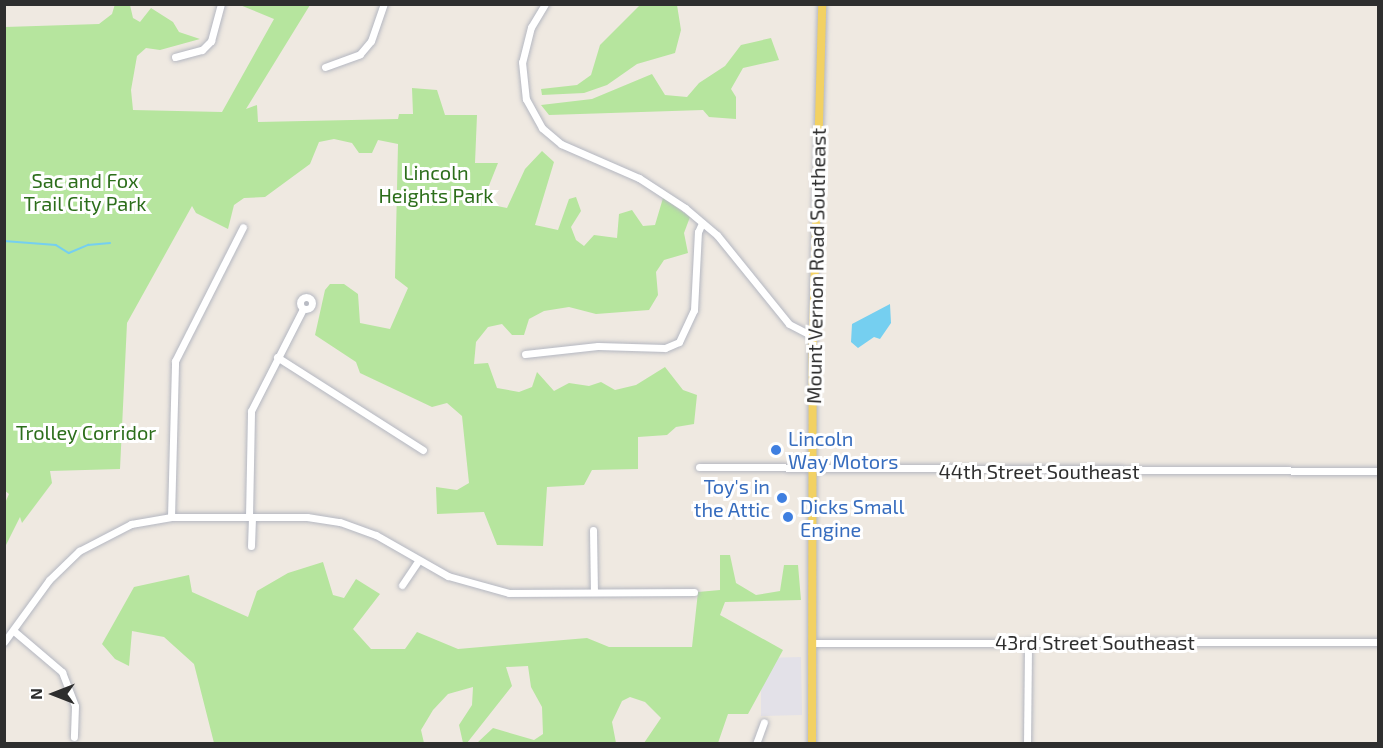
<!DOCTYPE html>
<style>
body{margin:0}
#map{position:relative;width:1383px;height:748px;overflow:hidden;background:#efe9e1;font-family:"Exo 2",sans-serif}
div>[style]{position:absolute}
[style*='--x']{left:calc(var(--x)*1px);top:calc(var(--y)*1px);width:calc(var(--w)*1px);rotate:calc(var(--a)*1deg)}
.industrial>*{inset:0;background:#e3e1e8}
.green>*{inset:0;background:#b6e59e}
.water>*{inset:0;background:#75cff0}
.stream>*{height:1.5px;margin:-0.75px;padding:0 0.75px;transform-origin:0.75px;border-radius:0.75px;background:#75cff0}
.roads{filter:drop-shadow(0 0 2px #b4b7c1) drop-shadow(0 0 2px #b4b7c1)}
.minor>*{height:7px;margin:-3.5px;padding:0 3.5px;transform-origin:3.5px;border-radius:3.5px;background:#fff}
.minor>.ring{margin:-3.5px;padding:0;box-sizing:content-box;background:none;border:7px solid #fff;border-radius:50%}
.major>*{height:8px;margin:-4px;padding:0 4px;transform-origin:4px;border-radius:4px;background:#f2d163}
.dots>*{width:16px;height:16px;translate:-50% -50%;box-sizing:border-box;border:3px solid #fff;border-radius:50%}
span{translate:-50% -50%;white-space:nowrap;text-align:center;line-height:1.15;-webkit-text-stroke:6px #fff;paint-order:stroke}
.park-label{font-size:20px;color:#2c6e1b}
.street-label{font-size:20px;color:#2e2e2e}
.shop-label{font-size:20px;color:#366cbe}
.left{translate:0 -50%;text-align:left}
.right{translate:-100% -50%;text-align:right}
.frame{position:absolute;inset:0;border:6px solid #2e2e2e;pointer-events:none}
.north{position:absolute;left:24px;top:664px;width:60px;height:60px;-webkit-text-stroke:4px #fff;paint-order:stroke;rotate:270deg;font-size:16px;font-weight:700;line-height:24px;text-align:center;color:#2e2e2e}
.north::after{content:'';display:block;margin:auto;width:21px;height:27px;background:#2e2e2e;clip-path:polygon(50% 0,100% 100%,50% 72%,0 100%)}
</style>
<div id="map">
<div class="industrial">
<i style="clip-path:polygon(801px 657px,802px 715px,761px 716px,761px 658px)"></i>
</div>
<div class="green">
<i style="clip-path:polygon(115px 4px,130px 5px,133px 18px,140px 22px,151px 8px,173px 22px,179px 32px,200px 39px,160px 50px,146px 48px,137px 56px,131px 90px,133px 110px,222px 112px,274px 19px,240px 5px,310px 5px,246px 109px,257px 105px,258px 122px,398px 119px,399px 114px,413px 114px,412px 88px,437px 90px,445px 115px,477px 115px,475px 163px,498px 163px,486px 193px,497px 206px,507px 208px,525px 169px,542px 151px,554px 162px,535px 225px,558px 230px,569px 199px,576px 197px,581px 211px,571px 227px,576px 240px,584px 246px,594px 235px,617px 238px,619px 214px,632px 210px,643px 226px,655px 225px,663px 198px,690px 217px,684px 233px,688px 253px,664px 260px,656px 272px,658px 295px,649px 310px,596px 314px,569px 307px,544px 311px,529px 319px,524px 335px,512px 335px,502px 324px,488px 327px,476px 342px,474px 364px,488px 363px,497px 388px,519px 392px,532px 387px,537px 372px,554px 391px,569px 383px,589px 386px,601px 382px,615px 390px,636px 385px,665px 367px,683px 390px,697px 395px,694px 424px,676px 427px,667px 435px,638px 437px,638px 469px,592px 470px,584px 485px,547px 487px,543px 546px,497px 545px,484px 512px,437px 514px,436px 487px,457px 490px,469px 483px,462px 416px,447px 403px,432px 407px,360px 373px,356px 362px,315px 335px,325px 290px,330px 284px,344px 284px,358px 294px,360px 323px,390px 329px,408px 288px,395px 278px,398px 144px,378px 140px,372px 153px,359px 153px,352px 143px,334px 139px,319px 142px,310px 164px,265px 197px,244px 198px,234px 205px,228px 229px,196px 213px,192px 206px,127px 323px,120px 469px,50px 471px,52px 483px,22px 523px,20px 517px,5px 547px,5px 503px,9px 494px,4px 490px,5px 27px,99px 24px,112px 14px)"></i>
<i style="clip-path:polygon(640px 5px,677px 5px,681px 30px,675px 53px,637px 64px,607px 85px,584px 93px,542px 95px,541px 89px,577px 85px,591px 75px,600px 45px)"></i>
<i style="clip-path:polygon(771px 38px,779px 60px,743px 68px,731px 89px,736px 97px,736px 119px,709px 117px,703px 110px,549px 115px,541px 105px,592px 99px,652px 74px,665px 95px,687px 97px,699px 83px,725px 66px,741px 45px)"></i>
<i style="clip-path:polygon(720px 555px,730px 555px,736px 583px,756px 595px,780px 591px,784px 565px,798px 565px,801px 600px,725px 602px,720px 615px,783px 650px,748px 714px,728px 714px,718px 743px,644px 743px,661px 718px,645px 702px,630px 697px,622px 701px,612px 722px,616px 743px,477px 743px,493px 728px,534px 740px,543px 734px,542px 707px,531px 687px,528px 666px,506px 667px,512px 686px,467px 743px,463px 743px,459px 725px,472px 705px,473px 687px,448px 694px,433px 710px,421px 730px,424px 743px,214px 743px,194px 664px,164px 637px,132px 631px,129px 666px,115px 659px,102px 644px,134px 587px,189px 575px,192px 592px,248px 617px,257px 591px,288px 573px,323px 562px,333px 595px,344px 598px,356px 579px,380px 594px,353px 629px,371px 649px,405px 649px,417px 632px,458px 649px,587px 638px,609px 647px,692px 647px,698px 592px,720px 590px)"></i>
</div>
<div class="water">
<i style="clip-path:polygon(890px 304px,891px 323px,880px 339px,874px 337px,858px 348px,851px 342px,852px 324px)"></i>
</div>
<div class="stream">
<i style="--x:4;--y:241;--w:52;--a:4.4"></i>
<i style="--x:56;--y:245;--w:15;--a:32"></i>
<i style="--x:69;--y:253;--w:21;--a:-23"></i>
<i style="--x:88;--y:245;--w:22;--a:-5"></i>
</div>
<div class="roads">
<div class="minor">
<i style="--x:545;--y:4;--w:27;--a:121"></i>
<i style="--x:531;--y:27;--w:36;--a:104"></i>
<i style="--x:522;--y:62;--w:37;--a:84"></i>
<i style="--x:526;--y:99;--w:33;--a:61"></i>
<i style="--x:542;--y:128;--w:25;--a:40"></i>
<i style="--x:561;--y:144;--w:85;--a:23.6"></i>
<i style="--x:639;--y:178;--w:55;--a:33.1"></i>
<i style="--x:685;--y:208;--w:42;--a:40.2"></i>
<i style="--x:717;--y:235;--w:114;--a:51"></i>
<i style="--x:789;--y:324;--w:27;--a:27"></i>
<i style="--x:175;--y:57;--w:28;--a:-15"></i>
<i style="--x:202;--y:50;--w:13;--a:-45"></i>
<i style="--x:211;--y:41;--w:38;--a:-75"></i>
<i style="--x:325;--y:67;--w:37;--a:-20"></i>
<i style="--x:360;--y:54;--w:17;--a:-50"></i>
<i style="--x:371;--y:41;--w:39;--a:-71"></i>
<i class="ring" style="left:300px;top:297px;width:5px;height:5px"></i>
<i style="--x:525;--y:354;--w:73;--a:-6.3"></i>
<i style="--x:598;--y:346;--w:67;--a:1.7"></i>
<i style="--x:665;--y:348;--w:15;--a:-23"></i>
<i style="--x:679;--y:342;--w:35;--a:-65"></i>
<i style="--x:694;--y:310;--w:78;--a:-87.1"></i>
<i style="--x:698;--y:232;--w:10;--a:-66"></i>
<i style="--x:277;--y:357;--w:173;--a:32.5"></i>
<i style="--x:699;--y:467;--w:679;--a:0.34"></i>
<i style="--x:171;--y:517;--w:156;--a:-88.5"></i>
<i style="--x:175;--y:361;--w:150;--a:-63.1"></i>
<i style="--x:249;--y:517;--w:106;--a:-88.9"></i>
<i style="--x:251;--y:411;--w:114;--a:-63"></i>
<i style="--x:593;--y:530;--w:62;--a:89.1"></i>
<i style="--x:251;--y:546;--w:29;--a:-88"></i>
<i style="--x:402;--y:585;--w:29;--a:-56"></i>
<i style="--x:15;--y:632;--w:62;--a:40.4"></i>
<i style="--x:62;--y:672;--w:36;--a:69"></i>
<i style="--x:75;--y:706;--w:31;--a:92"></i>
<i style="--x:4;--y:642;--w:77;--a:-54"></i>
<i style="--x:49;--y:580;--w:42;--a:-44"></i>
<i style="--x:79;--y:551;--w:59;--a:-27.4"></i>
<i style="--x:131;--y:524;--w:41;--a:-9.9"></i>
<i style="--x:171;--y:517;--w:136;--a:0"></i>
<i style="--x:307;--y:517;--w:33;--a:9"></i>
<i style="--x:340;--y:522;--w:38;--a:20"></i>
<i style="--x:376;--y:535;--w:83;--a:29.7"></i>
<i style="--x:448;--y:576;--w:63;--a:15.6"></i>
<i style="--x:509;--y:593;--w:185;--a:-0.3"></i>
<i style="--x:812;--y:643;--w:566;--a:-0.1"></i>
<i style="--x:756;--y:744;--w:23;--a:-70"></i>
<i style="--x:1027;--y:744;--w:102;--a:-89.4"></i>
</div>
<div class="major">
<i style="--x:812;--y:744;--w:408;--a:-89.9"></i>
<i style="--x:813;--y:336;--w:332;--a:-88.4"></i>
</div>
</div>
<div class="dots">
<i style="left:776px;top:450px;background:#3f7fe0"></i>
<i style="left:782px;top:498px;background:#3f7fe0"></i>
<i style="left:788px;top:517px;background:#3f7fe0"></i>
</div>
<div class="park-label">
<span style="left:436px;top:184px">Lincoln<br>Heights Park</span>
<span style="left:85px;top:192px">Sac and Fox<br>Trail City Park</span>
<span style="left:86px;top:432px">Trolley Corridor</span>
</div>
<div class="street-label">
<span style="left:816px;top:266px;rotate:-89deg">Mount Vernon Road Southeast</span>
<span style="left:1039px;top:471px">44th Street Southeast</span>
<span style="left:1095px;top:642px">43rd Street Southeast</span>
</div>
<div class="shop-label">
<span class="left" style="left:788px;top:450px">Lincoln<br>Way Motors</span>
<span class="right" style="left:770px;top:498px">Toy's in<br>the Attic</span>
<span class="left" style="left:800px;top:518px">Dicks Small<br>Engine</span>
</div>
<div class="frame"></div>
<div class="north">N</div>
</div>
